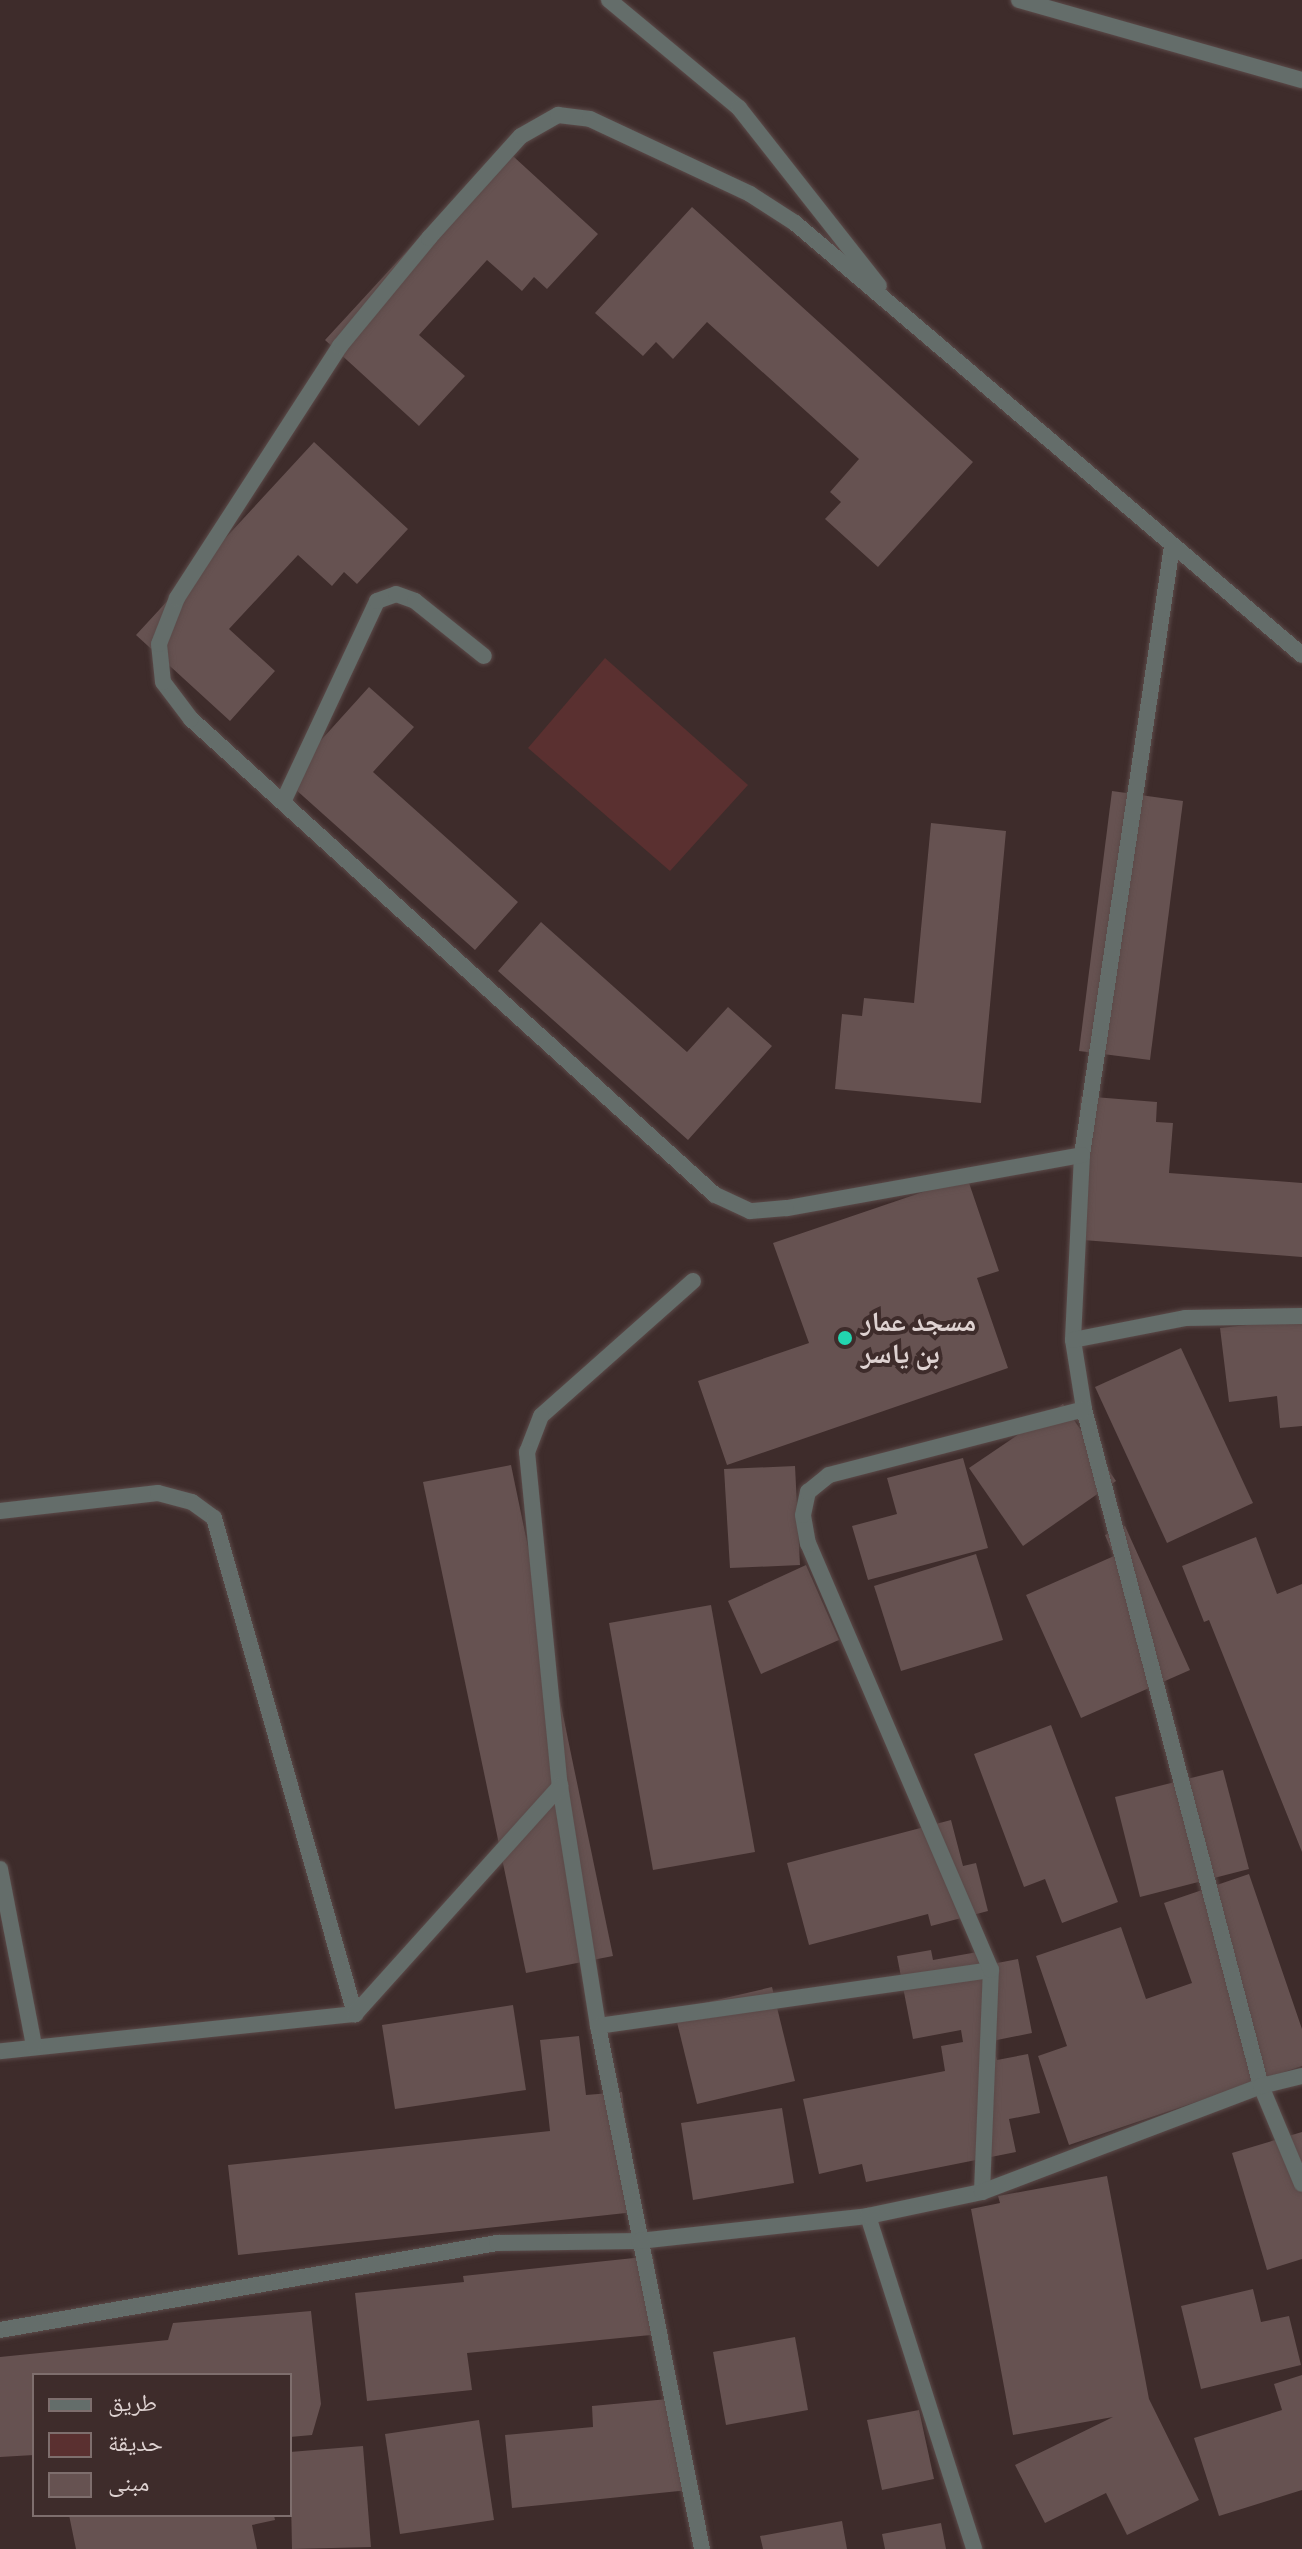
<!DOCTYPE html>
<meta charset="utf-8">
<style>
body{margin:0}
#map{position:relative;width:1302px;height:2549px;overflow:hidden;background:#3e2c2b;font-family:Poppins,"Noto Naskh Arabic",sans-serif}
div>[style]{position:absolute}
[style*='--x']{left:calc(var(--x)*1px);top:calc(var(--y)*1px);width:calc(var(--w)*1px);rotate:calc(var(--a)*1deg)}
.green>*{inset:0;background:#5a3030}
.building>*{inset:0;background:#665251}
.roads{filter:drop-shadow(0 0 2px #5b4a49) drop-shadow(0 0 2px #5b4a49)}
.minor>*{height:16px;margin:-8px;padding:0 8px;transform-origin:8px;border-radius:8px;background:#646d6a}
.dots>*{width:22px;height:22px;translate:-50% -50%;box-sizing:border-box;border:4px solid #3e2c2b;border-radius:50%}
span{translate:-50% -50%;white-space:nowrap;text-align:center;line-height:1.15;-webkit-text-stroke:8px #3e2c2b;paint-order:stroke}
.poi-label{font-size:28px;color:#ded2d1;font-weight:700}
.left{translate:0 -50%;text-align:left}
.legend{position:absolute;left:32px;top:2373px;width:260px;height:144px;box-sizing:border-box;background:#3e2c2b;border:2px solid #7e6e6d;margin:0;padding:10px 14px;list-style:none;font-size:24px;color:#ded2d1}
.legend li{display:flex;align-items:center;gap:16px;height:40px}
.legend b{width:40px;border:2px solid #7e6e6d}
</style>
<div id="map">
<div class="green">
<i style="clip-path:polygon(605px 658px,748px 785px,670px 871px,528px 748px)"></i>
</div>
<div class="building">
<i style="clip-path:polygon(503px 147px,598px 234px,547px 289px,534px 277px,522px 291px,487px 260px,419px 335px,465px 376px,419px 426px,325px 340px)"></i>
<i style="clip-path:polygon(692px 207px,973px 462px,878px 567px,825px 519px,841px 502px,830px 492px,859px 459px,707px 322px,673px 359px,656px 342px,643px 356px,595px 313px)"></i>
<i style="clip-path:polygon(314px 442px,408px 529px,357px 584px,344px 572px,332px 586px,298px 555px,229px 629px,275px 671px,230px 721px,136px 635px)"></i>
<i style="clip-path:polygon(369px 687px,414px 727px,373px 772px,518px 902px,475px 950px,285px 780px)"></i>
<i style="clip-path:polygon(1112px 791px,1183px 801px,1150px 1060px,1079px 1051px)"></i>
<i style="clip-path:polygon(931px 823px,1006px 831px,981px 1103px,835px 1089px,842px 1014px,862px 1016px,864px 998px,914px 1003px)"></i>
<i style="clip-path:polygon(541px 922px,687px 1052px,728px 1007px,772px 1046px,688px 1140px,498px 971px)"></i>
<i style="clip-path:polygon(1081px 1096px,1157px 1102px,1156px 1122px,1173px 1123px,1169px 1173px,1302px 1183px,1302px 1257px,1070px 1239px)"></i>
<i style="clip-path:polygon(967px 1177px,999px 1271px,977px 1278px,1008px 1368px,727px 1465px,698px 1381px,809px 1343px,773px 1243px)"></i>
<i style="clip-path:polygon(1302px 1319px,1302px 1426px,1280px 1428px,1277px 1396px,1229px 1402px,1220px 1328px)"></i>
<i style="clip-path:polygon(1181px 1348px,1253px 1503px,1167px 1543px,1095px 1387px)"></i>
<i style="clip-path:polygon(1063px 1404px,1116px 1481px,1023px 1546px,969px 1468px)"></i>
<i style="clip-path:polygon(963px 1458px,988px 1548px,868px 1580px,852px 1526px,897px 1514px,887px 1478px)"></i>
<i style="clip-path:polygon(511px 1465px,613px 1956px,526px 1973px,423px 1482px)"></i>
<i style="clip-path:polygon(795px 1466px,800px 1565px,730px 1568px,724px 1469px)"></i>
<i style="clip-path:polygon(1125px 1526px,1190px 1670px,1081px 1718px,1026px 1595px,1114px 1556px,1105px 1535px)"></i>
<i style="clip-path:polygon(1256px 1537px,1277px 1594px,1302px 1584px,1302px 1852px,1209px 1620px,1204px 1622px,1182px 1566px)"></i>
<i style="clip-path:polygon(976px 1554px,1003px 1640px,901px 1671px,874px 1586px)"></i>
<i style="clip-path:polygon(806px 1565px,839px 1640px,761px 1674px,728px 1601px)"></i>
<i style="clip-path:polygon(711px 1605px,755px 1852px,653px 1870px,609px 1623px)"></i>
<i style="clip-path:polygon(1051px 1725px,1118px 1902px,1062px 1923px,1045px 1879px,1024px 1887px,974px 1754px)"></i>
<i style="clip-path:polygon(1223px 1770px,1249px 1869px,1140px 1897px,1115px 1797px)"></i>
<i style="clip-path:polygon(951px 1820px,963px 1866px,976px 1863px,988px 1911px,931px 1926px,928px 1914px,809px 1945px,787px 1863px)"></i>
<i style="clip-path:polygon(1249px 1874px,1302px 2029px,1302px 2066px,1069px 2145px,1038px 2056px,1067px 2046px,1036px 1956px,1121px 1927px,1146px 1999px,1192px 1983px,1164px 1903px)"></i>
<i style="clip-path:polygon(931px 1950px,933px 1960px,983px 1951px,987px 1965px,1018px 1959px,1032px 2033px,992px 2041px,997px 2060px,1028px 2054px,1040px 2113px,1009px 2119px,1016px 2152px,866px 2182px,862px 2164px,819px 2174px,803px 2099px,945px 2071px,941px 2046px,963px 2042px,961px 2030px,913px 2039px,897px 1956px)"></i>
<i style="clip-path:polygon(772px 1987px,795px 2081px,697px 2104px,674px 2010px)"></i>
<i style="clip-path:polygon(513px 2005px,526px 2090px,395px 2109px,382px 2025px)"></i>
<i style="clip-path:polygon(579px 2036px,586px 2095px,622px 2092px,635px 2212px,238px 2255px,228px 2165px,550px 2131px,540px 2040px)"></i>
<i style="clip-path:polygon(782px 2108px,794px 2183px,693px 2200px,681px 2123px)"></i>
<i style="clip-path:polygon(1302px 2132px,1302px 2259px,1267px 2270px,1232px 2153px)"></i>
<i style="clip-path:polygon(1107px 2176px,1149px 2399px,1199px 2500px,1127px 2535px,1106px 2493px,1045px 2523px,1015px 2465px,1113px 2417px,1013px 2435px,971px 2209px,1000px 2203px,998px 2196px)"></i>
<i style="clip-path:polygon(653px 2256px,661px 2334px,467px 2353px,472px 2390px,367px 2401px,355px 2293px,464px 2282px,463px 2276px)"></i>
<i style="clip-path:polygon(1253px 2289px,1261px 2322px,1289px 2316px,1301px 2365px,1201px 2389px,1181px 2306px)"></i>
<i style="clip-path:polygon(311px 2311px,321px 2404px,312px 2435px,290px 2437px,290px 2375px,34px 2375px,34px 2455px,0 2457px,0 2357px,168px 2340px,173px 2323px)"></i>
<i style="clip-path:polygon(795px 2337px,808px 2410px,726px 2425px,713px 2352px)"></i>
<i style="clip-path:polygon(1302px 2375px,1302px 2490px,1219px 2516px,1194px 2438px,1282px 2410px,1274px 2384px)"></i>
<i style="clip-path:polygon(679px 2398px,689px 2490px,512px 2508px,505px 2435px,593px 2427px,592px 2406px)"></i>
<i style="clip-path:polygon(919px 2410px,934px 2479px,882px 2490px,867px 2420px)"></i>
<i style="clip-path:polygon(479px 2420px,494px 2520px,400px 2534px,385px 2434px)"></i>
<i style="clip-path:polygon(363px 2446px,371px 2547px,292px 2549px,290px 2452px)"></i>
<i style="clip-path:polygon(69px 2515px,274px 2515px,275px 2520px,252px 2525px,257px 2549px,76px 2549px)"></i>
<i style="clip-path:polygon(842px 2521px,847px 2549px,763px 2549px,760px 2536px)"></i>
<i style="clip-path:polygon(941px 2523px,946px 2549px,885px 2549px,882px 2534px)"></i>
</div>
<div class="roads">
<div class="minor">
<i style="--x:609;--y:0;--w:169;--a:39.7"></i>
<i style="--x:739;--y:108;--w:226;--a:51.8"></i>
<i style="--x:1019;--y:0;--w:294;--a:15.8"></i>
<i style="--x:1172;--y:546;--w:616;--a:98.41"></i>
<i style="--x:1082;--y:1155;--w:185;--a:92.8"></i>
<i style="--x:1073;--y:1340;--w:70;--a:80.9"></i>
<i style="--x:1084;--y:1409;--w:700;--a:75.35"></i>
<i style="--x:1261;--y:2086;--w:106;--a:67.3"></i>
<i style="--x:283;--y:802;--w:222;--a:-64.9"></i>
<i style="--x:377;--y:601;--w:20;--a:-20"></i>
<i style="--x:396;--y:594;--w:20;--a:20"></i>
<i style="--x:415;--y:601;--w:88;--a:38.6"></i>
<i style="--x:1082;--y:1155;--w:301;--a:169.8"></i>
<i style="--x:786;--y:1208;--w:36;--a:175"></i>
<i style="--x:750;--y:1211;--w:38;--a:-155"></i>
<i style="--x:715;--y:1195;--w:708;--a:-137.75"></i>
<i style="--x:191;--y:719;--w:46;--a:-127.1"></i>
<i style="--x:163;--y:682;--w:38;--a:-96"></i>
<i style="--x:159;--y:644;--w:49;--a:-68.6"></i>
<i style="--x:177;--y:598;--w:300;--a:-57.1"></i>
<i style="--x:340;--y:346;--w:140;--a:-50.5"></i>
<i style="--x:429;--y:238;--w:137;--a:-48"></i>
<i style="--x:521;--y:136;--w:43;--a:-29.6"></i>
<i style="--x:558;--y:115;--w:32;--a:7"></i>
<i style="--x:590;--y:119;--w:177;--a:25.1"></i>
<i style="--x:750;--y:194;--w:54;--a:32.8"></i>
<i style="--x:795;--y:223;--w:666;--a:40.43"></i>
<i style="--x:693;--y:1281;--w:203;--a:138.4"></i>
<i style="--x:541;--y:1416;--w:39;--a:111"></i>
<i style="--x:527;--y:1452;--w:336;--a:84.4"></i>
<i style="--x:560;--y:1786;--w:243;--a:81"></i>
<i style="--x:598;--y:2026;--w:533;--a:78.75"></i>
<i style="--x:1073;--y:1340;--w:114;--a:-11.1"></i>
<i style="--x:1185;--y:1318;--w:117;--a:-1"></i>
<i style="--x:0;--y:1511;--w:159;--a:-6.5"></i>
<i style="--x:158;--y:1493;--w:35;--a:15"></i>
<i style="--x:192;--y:1502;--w:27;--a:36"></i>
<i style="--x:214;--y:1518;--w:516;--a:74.13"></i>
<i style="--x:355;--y:2014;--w:357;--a:174"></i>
<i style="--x:0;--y:1869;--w:179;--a:79.1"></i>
<i style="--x:355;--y:2014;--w:307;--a:-48"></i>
<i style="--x:598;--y:2026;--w:397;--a:-8.1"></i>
<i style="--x:982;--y:2192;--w:222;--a:-87.7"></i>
<i style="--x:991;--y:1970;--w:464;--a:-113.2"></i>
<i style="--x:808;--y:1544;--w:29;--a:-100"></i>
<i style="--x:803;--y:1515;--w:24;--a:-78"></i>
<i style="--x:808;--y:1492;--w:27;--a:-39"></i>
<i style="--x:829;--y:1475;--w:263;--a:-14.5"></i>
<i style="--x:868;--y:2216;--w:349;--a:72.3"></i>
<i style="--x:0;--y:2330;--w:505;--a:-9.93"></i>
<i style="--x:497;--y:2243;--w:142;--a:-0.8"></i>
<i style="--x:639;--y:2241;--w:230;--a:-6.2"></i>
<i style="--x:868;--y:2216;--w:116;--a:-11.9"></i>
<i style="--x:982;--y:2192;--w:298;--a:-20.8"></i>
<i style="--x:1261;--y:2086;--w:42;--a:-13.7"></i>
</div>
</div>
<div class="dots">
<i style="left:845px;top:1338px;background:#22d5af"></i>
</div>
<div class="poi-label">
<span class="left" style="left:861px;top:1338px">مسجد عمار<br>بن ياسر</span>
</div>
<ul class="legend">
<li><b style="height:10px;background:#646d6a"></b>طريق</li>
<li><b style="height:22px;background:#5a3030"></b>حديقة</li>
<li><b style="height:22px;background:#665251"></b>مبنى</li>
</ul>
</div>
